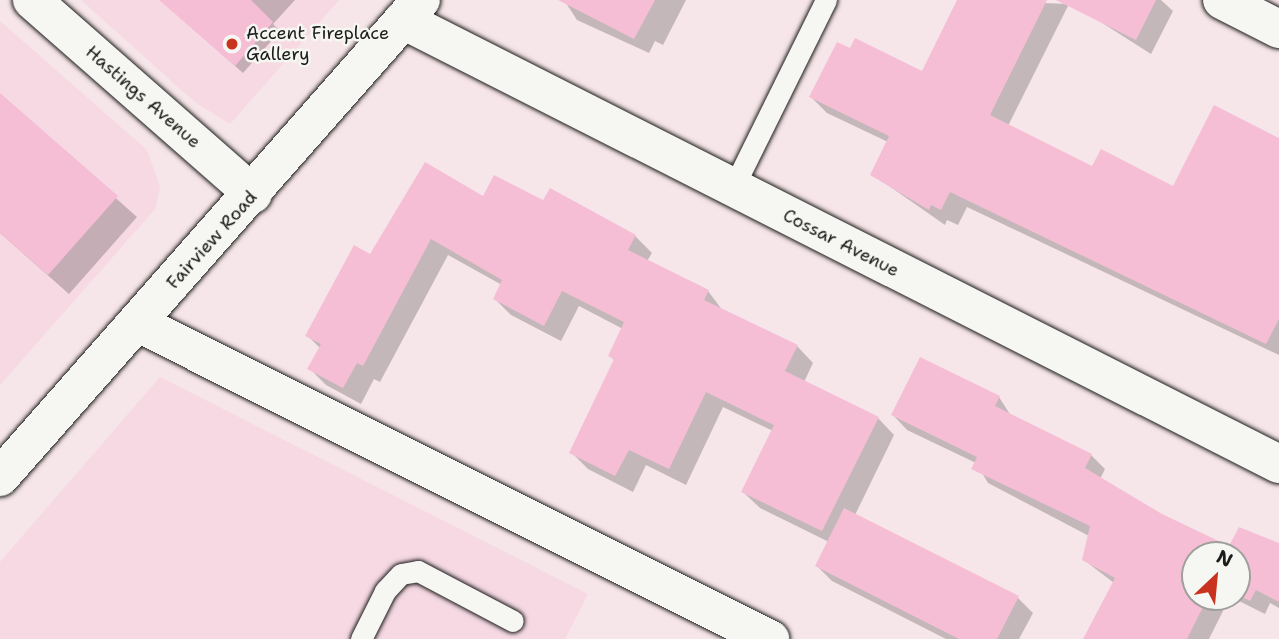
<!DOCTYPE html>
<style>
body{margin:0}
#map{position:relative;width:1279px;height:639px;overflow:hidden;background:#f6e5e9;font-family:"Shantell Sans",sans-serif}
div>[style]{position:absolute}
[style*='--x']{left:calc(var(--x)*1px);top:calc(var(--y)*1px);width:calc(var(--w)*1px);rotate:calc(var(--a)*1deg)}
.built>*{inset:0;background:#f6d9e3}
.shadow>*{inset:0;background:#0003}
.building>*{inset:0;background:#f6bed5}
.roads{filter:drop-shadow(0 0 2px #1c1c1c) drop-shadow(0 0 2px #1c1c1c)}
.service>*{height:21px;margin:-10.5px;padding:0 10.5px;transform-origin:10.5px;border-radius:10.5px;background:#f6f6f2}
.minor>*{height:38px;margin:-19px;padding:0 19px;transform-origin:19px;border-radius:19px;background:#f6f6f2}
.secondary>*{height:38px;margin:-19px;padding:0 19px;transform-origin:19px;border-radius:19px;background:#f6f6f2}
.dots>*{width:19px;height:19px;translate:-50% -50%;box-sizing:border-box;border:4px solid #f6f6f2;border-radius:50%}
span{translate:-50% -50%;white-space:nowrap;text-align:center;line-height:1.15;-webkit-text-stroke:5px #f6f6f2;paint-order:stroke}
.poi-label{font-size:18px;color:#1c1c1c}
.left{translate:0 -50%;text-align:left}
.street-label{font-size:18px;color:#1c1c1c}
.north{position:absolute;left:1181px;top:541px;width:70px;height:70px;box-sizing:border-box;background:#f6f6f2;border:2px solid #9f9f9c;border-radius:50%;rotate:26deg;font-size:19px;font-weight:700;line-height:28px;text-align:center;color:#1c1c1c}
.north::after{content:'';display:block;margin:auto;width:24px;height:32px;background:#c8321e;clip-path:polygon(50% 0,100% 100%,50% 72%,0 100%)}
</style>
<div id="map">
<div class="built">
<i style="clip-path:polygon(81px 0,339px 0,230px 124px,196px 103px)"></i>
<i style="clip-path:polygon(0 21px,147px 150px,160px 187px,155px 209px,0 385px)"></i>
<i style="clip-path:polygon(160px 377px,588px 594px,565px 639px,0 639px,0 562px)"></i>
</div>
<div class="shadow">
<i style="clip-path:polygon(174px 0,295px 0,273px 24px,280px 31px,243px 73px,176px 14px)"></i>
<i style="clip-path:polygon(564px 0,686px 0,663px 45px,655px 41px,649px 53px,577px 20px)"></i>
<i style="clip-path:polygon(959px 0,1069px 4px,1008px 126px,1093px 168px,1174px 188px,1279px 186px,1279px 355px,967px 207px,958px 225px,947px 220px,945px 225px,872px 174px,888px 142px,827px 113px,811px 97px,923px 74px)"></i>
<i style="clip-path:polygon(1106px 0,1161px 0,1173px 11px,1151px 54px,1096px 19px)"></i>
<i style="clip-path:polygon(0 95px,137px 217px,69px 294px,0 233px)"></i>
<i style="clip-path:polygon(484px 199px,544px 203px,635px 236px,652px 253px,647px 261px,708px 291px,723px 311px,797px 346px,813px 363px,804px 382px,878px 418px,894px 435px,855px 515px,1018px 598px,1033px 613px,1019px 639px,946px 639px,832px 581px,817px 566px,829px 542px,760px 508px,743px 492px,773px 431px,723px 407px,686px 485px,646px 465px,633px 492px,588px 469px,571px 452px,615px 361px,610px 356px,623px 329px,579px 306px,561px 341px,511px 315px,495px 299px,502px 285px,448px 255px,380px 382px,374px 379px,361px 404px,326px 385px,310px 369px,320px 348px,307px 335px,371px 256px)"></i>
<i style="clip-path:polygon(999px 397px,1011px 416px,1091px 455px,1105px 469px,1100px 479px,1161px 515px,1230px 549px,1279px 543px,1279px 608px,1270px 603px,1265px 614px,1231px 597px,1237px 597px,1237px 555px,1195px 555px,1195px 597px,1230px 597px,1209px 639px,1089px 639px,1114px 583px,1084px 560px,1091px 537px,988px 483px,976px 463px,907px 430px,893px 415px)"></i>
</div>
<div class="building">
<i style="clip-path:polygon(159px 0,251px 0,273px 22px,235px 66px)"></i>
<i style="clip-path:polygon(558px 0,655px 0,634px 39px)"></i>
<i style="clip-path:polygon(957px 0,1047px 0,990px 115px,1092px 166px,1101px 149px,1173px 186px,1214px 105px,1279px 138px,1279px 319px,1266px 344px,950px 192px,941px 210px,931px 205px,929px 210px,870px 175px,889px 136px,809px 97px,837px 42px,850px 48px,855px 38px,922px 71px)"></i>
<i style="clip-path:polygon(1056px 0,1156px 0,1136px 40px)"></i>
<i style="clip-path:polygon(0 93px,118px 196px,48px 275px,0 233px)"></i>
<i style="clip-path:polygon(425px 162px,483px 196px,494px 175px,543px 200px,550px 188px,636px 235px,628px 250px,709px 290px,704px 300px,798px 345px,785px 371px,879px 417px,822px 531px,741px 492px,774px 425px,706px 392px,669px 469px,629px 450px,615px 476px,569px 453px,614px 359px,608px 356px,624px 322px,562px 291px,544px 326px,493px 299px,502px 280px,431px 239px,363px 366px,357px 363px,343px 388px,307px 369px,321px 344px,305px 336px,354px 245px,370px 254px)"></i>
<i style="clip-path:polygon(920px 357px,1000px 396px,995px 406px,1092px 454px,1085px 468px,1162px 514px,1229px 546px,1239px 527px,1279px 543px,1279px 602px,1256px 590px,1250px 601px,1237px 594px,1237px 555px,1195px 555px,1195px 597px,1208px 597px,1187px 639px,1083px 639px,1115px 578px,1082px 560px,1090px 526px,971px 469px,977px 457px,891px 415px)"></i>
<i style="clip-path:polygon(844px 508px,1019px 596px,997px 639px,959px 639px,815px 566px)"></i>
</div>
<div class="roads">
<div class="service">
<i style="--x:733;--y:188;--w:210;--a:-63.7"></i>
<i style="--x:361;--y:639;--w:54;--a:-63.4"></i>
<i style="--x:385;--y:591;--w:23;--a:-47"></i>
<i style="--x:401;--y:574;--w:17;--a:-10"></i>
<i style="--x:418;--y:571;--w:107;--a:27.8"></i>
</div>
<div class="minor">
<i style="--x:32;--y:0;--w:294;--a:41.3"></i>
<i style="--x:1222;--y:0;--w:64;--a:27"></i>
<i style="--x:403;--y:20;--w:982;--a:26.88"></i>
<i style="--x:138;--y:323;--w:707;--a:26.57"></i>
</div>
<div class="secondary">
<i style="--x:0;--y:477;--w:636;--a:-48.57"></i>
</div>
</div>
<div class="dots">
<i style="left:232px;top:44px;background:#c8321e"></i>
</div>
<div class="poi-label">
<span class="left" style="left:246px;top:44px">Accent Fireplace<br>Gallery</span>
</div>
<div class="street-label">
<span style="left:143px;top:97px;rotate:41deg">Hastings Avenue</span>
<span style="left:212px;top:240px;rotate:-48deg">Fairview Road</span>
<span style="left:841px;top:243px;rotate:27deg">Cossar Avenue</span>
</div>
<div class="north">N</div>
</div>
